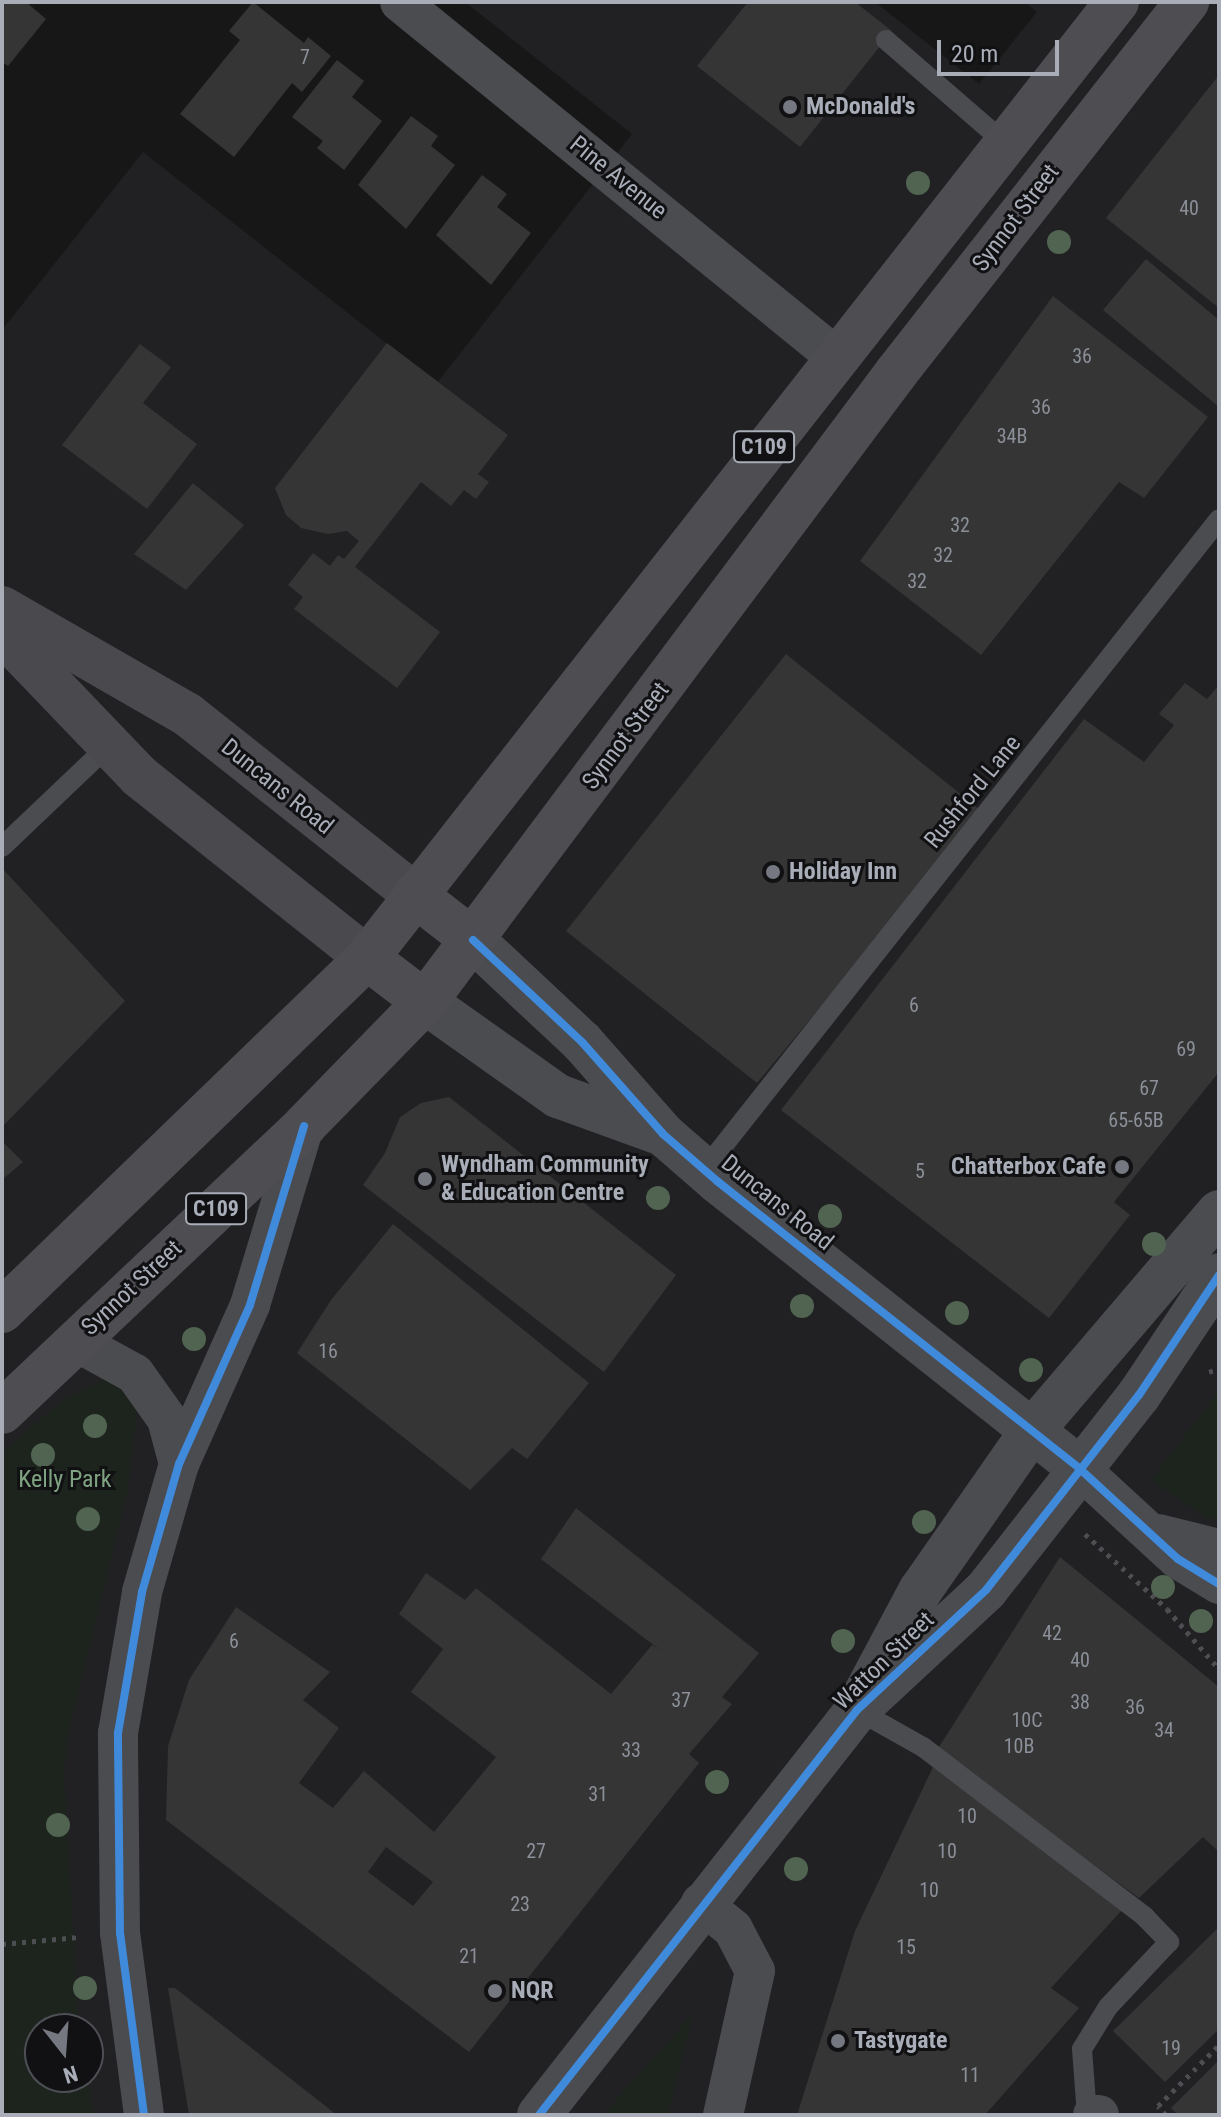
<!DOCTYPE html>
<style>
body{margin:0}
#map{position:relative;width:1221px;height:2117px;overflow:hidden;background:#171717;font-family:"Roboto Condensed",sans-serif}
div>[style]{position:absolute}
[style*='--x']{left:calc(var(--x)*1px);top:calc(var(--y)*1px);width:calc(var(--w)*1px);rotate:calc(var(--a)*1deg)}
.built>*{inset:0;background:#212123}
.green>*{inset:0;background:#1d241e}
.building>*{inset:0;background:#353536}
.path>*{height:5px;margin-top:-2.5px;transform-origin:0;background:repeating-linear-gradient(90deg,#4d4e52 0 4px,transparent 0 10px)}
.service>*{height:20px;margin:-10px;padding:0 10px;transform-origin:10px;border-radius:10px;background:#4b4c50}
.minor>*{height:40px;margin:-20px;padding:0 20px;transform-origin:20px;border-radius:20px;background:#4b4c50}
.tertiary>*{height:44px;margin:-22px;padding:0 22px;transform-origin:22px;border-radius:22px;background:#4b4c50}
.secondary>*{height:44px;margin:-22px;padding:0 22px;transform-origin:22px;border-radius:22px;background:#4a4a4e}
.trunk>*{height:44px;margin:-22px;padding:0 22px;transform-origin:22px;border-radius:22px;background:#4e4e52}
.cycleway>*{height:8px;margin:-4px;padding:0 4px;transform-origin:4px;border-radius:4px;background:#408adc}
.trees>*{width:24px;height:24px;margin:-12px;border-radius:50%;background:#506451}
.dots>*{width:22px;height:22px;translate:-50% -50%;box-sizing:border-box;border:4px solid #111113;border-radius:50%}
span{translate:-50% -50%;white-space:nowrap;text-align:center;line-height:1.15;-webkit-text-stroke:6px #111113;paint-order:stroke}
.number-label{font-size:20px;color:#8b8f98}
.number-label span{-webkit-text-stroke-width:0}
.shield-label span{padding:2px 6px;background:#111113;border:2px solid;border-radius:6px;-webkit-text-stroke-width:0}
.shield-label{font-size:22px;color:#a8adb8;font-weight:700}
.poi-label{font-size:24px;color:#a8adb8;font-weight:700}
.left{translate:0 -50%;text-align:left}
.right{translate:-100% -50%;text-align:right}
.street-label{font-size:24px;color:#a8adb8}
.park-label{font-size:24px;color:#7fa381}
.frame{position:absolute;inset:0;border:4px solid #a8adb8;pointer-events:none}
.north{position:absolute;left:24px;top:2013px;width:80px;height:80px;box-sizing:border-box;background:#111113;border:2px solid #4d4f55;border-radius:50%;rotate:163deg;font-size:22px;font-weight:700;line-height:32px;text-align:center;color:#a8adb8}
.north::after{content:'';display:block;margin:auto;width:28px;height:36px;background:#757880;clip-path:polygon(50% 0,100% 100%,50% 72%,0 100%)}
.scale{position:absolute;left:937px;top:40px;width:122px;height:36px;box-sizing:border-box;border:4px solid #a8adb8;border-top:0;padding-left:10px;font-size:24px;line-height:28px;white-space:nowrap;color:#a8adb8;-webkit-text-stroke:6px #111113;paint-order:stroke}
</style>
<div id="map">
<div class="built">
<i style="clip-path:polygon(evenodd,465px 2px,875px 2px,979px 84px,1037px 12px,1025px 2px,1219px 2px,1219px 2115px,2px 2115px,2px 330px,143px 152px,437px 383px,632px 134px,465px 2px,40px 2029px,88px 2029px,88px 2077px,40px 2077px,40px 2029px)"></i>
</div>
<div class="green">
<i style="clip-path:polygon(103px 1380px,120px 1383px,137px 1413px,127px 1493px,69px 1730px,64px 1772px,79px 2029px,40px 2029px,40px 2077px,87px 2077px,94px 2115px,2px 2115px,2px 1453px,64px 1399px)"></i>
<i style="clip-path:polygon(1219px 1391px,1219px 1519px,1208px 1519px,1151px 1480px)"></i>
<i style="clip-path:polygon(693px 2013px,668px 2115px,603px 2115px)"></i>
</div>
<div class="building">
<i style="clip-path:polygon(2px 2px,26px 2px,46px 19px,8px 66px,2px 62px)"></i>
<i style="clip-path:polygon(253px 2px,304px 43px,308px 37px,331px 56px,302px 92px,292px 83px,234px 157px,180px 114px,240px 40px,229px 31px)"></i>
<i style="clip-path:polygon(748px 2px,855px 2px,892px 31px,800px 147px,697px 66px)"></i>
<i style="clip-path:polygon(337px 60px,364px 81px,352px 97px,382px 121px,344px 170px,317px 148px,323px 141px,292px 117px)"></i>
<i style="clip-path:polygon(1219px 75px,1219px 308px,1106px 218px)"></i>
<i style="clip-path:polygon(411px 116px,438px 136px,431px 146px,455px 165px,406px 229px,358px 185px)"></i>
<i style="clip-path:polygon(482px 175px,507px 194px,497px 207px,531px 233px,491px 285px,436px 235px)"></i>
<i style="clip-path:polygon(1146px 259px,1219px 320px,1219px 407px,1103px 310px)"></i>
<i style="clip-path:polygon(1053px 296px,1208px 417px,1144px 498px,1119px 482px,981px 655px,860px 561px)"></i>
<i style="clip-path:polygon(387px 343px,508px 435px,478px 474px,489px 482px,476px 499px,464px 490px,451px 506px,421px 482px,355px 567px,440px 632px,397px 688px,294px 609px,303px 597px,288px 585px,313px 553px,330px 566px,338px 555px,344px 559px,359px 541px,347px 531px,328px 534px,301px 528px,286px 515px,275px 488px)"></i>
<i style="clip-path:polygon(140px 344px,171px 367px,143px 403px,197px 444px,147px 509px,62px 445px)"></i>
<i style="clip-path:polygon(193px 483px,244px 525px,186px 590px,134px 554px)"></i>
<i style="clip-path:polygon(786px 654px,983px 812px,757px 1083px,566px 931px)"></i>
<i style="clip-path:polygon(1185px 683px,1207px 699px,1219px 685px,1219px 1072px,1114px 1202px,1130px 1215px,1049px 1318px,781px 1110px,1084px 719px,1144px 762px,1174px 725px,1159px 714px)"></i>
<i style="clip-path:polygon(2px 868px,125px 1001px,2px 1127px)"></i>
<i style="clip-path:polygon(449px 1097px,676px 1275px,604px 1372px,363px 1185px,385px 1153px,400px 1117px,421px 1103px)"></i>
<i style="clip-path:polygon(2px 1141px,23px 1162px,2px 1180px)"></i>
<i style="clip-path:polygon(393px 1224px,589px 1383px,527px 1459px,512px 1448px,470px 1490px,297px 1353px,331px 1300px)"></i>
<i style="clip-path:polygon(evenodd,576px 1508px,759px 1653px,722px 1697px,732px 1704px,689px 1754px,699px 1763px,469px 2052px,166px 1820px,168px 1746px,189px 1680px,236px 1607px,330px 1672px,303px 1700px,339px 1728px,299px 1783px,333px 1808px,364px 1771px,434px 1832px,496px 1757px,411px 1692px,443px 1649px,399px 1614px,426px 1573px,465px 1600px,476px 1588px,611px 1694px,652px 1645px,660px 1650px,541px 1559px,576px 1508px,386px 1847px,433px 1882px,413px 1906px,368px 1872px,386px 1847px)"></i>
<i style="clip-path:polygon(1060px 1557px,1219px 1687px,1219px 1852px,1203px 1837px,1139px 1898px,937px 1750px)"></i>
<i style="clip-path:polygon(934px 1765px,1122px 1910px,1051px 1988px,1079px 2008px,985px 2115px,797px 2115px,855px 1931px)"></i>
<i style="clip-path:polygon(1219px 1927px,1219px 2029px,1165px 2082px,1113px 2031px)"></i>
<i style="clip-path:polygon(168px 1988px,175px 1988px,337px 2115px,189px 2115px)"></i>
<i style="clip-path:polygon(1219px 2060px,1219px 2115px,1178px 2115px,1171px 2108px)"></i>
</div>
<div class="path">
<i style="--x:1209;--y:1372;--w:11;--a:-22"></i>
<i style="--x:1085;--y:1534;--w:111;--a:42.4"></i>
<i style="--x:1167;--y:1609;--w:79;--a:49.1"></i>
<i style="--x:2;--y:1944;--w:77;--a:-5.2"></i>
<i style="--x:1166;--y:2115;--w:12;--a:-132"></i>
<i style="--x:1158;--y:2106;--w:86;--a:-45"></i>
</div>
<div class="service">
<i style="--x:886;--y:40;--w:157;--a:40.9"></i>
<i style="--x:2;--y:847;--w:148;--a:-43.6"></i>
<i style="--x:704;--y:1170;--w:830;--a:-51.65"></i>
<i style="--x:857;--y:1710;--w:76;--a:29.3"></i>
<i style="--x:923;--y:1747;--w:280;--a:37.4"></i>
<i style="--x:1145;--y:1917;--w:35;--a:46"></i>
<i style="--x:1169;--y:1942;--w:89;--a:133.2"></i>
<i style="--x:1108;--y:2007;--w:49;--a:121.8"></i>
<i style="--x:1082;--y:2049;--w:66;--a:85.7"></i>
</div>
<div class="minor">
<i style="--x:400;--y:2;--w:561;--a:39.14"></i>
<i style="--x:75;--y:1341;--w:68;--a:28.8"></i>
<i style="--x:135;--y:1374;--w:55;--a:54.6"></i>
<i style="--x:167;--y:1419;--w:47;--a:75.1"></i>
<i style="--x:1080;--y:1469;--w:133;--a:42.6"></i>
<i style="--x:1178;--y:1559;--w:48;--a:31.4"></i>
<i style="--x:1158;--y:1534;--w:63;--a:13.8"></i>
<i style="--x:701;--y:1903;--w:41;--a:39.1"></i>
<i style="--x:733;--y:1929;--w:47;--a:62.4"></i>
<i style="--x:755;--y:1971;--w:148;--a:102.5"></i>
<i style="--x:144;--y:2115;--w:184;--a:-97.5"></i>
<i style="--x:120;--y:1933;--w:200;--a:-90.6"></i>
<i style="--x:118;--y:1733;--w:143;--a:-80.3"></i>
<i style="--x:142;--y:1592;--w:133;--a:-73.9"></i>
<i style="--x:179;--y:1464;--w:174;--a:-65.9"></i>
<i style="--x:250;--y:1305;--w:187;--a:-73.2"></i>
<i style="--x:1093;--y:2115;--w:6;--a:0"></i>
</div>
<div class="tertiary">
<i style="--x:473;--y:940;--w:149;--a:43.1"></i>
<i style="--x:582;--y:1042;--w:123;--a:48.6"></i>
<i style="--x:663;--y:1134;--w:72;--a:41"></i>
<i style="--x:717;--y:1181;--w:463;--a:38.4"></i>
<i style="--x:425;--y:1002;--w:163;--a:35.3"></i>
<i style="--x:558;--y:1096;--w:105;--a:20"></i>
<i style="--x:865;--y:1694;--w:117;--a:-61.9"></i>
<i style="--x:920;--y:1591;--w:194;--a:-55.1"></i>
<i style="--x:1031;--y:1432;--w:289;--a:-49.5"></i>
<i style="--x:539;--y:2115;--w:515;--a:-51.86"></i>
<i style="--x:857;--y:1710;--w:176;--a:-42.9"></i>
<i style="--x:986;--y:1590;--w:248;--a:-51.9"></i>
<i style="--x:1139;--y:1395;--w:144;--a:-56.3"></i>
</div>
<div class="secondary">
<i style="--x:2;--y:608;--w:215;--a:29.9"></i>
<i style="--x:188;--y:715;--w:290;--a:38.4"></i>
<i style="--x:2;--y:633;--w:198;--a:46.2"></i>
<i style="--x:139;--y:776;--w:292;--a:38.6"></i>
</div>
<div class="trunk">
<i style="--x:415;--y:895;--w:73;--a:37.8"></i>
<i style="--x:367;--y:958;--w:73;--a:37.2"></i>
<i style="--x:2;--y:1311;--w:508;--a:-44.04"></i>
<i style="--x:367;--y:958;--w:1215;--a:-51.89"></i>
<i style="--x:2;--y:1412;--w:416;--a:-43.4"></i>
<i style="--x:304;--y:1126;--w:173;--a:-45.7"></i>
<i style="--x:425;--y:1002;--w:786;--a:-53.17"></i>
<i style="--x:896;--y:373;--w:472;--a:-51.9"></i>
</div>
<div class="cycleway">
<i style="--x:473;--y:940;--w:149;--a:43.1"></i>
<i style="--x:582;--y:1042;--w:123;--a:48.6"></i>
<i style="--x:663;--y:1134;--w:72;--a:41"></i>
<i style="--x:717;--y:1181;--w:463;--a:38.4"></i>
<i style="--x:1080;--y:1469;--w:133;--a:42.6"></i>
<i style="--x:1178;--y:1559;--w:48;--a:31.4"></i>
<i style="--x:144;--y:2115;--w:184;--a:-97.5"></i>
<i style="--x:120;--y:1933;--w:200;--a:-90.6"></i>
<i style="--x:118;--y:1733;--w:143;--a:-80.3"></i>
<i style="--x:142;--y:1592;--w:133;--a:-73.9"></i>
<i style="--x:179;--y:1464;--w:174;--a:-65.9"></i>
<i style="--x:250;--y:1305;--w:187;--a:-73.2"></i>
<i style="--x:539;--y:2115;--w:515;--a:-51.86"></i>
<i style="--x:857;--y:1710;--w:176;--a:-42.9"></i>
<i style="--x:986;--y:1590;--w:248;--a:-51.9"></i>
<i style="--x:1139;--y:1395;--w:144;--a:-56.3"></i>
</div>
<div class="trees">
<i style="left:918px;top:183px"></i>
<i style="left:1059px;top:242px"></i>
<i style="left:658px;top:1198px"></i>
<i style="left:830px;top:1216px"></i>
<i style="left:1154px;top:1244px"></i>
<i style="left:802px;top:1306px"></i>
<i style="left:957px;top:1313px"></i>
<i style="left:194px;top:1339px"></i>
<i style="left:1031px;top:1370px"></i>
<i style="left:95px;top:1426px"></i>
<i style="left:43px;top:1455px"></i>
<i style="left:88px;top:1519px"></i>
<i style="left:924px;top:1522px"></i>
<i style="left:1163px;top:1587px"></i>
<i style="left:1201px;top:1621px"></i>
<i style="left:843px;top:1641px"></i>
<i style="left:717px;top:1782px"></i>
<i style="left:58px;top:1825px"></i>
<i style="left:796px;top:1869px"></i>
<i style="left:85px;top:1988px"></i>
</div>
<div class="dots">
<i style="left:790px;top:107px;background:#757880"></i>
<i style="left:773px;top:872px;background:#757880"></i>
<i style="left:1122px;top:1167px;background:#757880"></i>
<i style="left:425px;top:1179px;background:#757880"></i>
<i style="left:495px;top:1991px;background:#757880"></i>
<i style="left:838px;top:2041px;background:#757880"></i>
</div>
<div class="number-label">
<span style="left:305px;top:57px">7</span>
<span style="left:1189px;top:208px">40</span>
<span style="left:1082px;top:356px">36</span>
<span style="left:1041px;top:407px">36</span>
<span style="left:1012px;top:436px">34B</span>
<span style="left:960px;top:525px">32</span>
<span style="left:943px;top:555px">32</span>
<span style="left:917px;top:581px">32</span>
<span style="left:914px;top:1005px">6</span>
<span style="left:1186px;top:1049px">69</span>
<span style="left:1149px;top:1088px">67</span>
<span style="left:1136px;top:1120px">65-65B</span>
<span style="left:920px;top:1171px">5</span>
<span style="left:328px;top:1351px">16</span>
<span style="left:1052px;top:1633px">42</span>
<span style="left:234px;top:1641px">6</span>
<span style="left:1080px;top:1660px">40</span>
<span style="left:681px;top:1700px">37</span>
<span style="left:1080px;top:1702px">38</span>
<span style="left:1135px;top:1707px">36</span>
<span style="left:1027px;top:1720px">10C</span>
<span style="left:1164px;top:1730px">34</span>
<span style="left:1019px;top:1746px">10B</span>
<span style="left:631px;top:1750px">33</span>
<span style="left:598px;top:1794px">31</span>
<span style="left:967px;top:1816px">10</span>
<span style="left:536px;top:1851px">27</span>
<span style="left:947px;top:1851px">10</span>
<span style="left:929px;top:1890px">10</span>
<span style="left:520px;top:1904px">23</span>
<span style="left:906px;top:1947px">15</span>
<span style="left:469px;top:1956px">21</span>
<span style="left:1171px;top:2048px">19</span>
<span style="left:970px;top:2075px">11</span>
</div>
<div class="shield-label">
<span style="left:764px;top:447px">C109</span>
<span style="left:216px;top:1209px">C109</span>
</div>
<div class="poi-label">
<span class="left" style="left:806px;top:107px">McDonald's</span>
<span class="left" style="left:789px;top:872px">Holiday Inn</span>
<span class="left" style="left:441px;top:1179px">Wyndham Community<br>&amp; Education Centre</span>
<span class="right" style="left:1106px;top:1167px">Chatterbox Cafe</span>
<span class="left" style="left:511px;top:1991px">NQR</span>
<span class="left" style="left:854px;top:2041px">Tastygate</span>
</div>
<div class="street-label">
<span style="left:618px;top:178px;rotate:39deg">Pine Avenue</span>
<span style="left:1016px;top:218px;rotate:-53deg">Synnot Street</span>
<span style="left:626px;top:736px;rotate:-53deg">Synnot Street</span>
<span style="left:277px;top:787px;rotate:39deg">Duncans Road</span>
<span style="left:973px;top:792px;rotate:-51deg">Rushford Lane</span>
<span style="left:777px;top:1203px;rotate:39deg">Duncans Road</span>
<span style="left:132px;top:1288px;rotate:-43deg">Synnot Street</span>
<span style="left:884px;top:1661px;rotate:-44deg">Watton Street</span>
</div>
<div class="park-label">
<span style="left:65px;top:1480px">Kelly Park</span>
</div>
<div class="frame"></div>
<div class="north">N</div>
<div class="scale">20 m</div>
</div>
